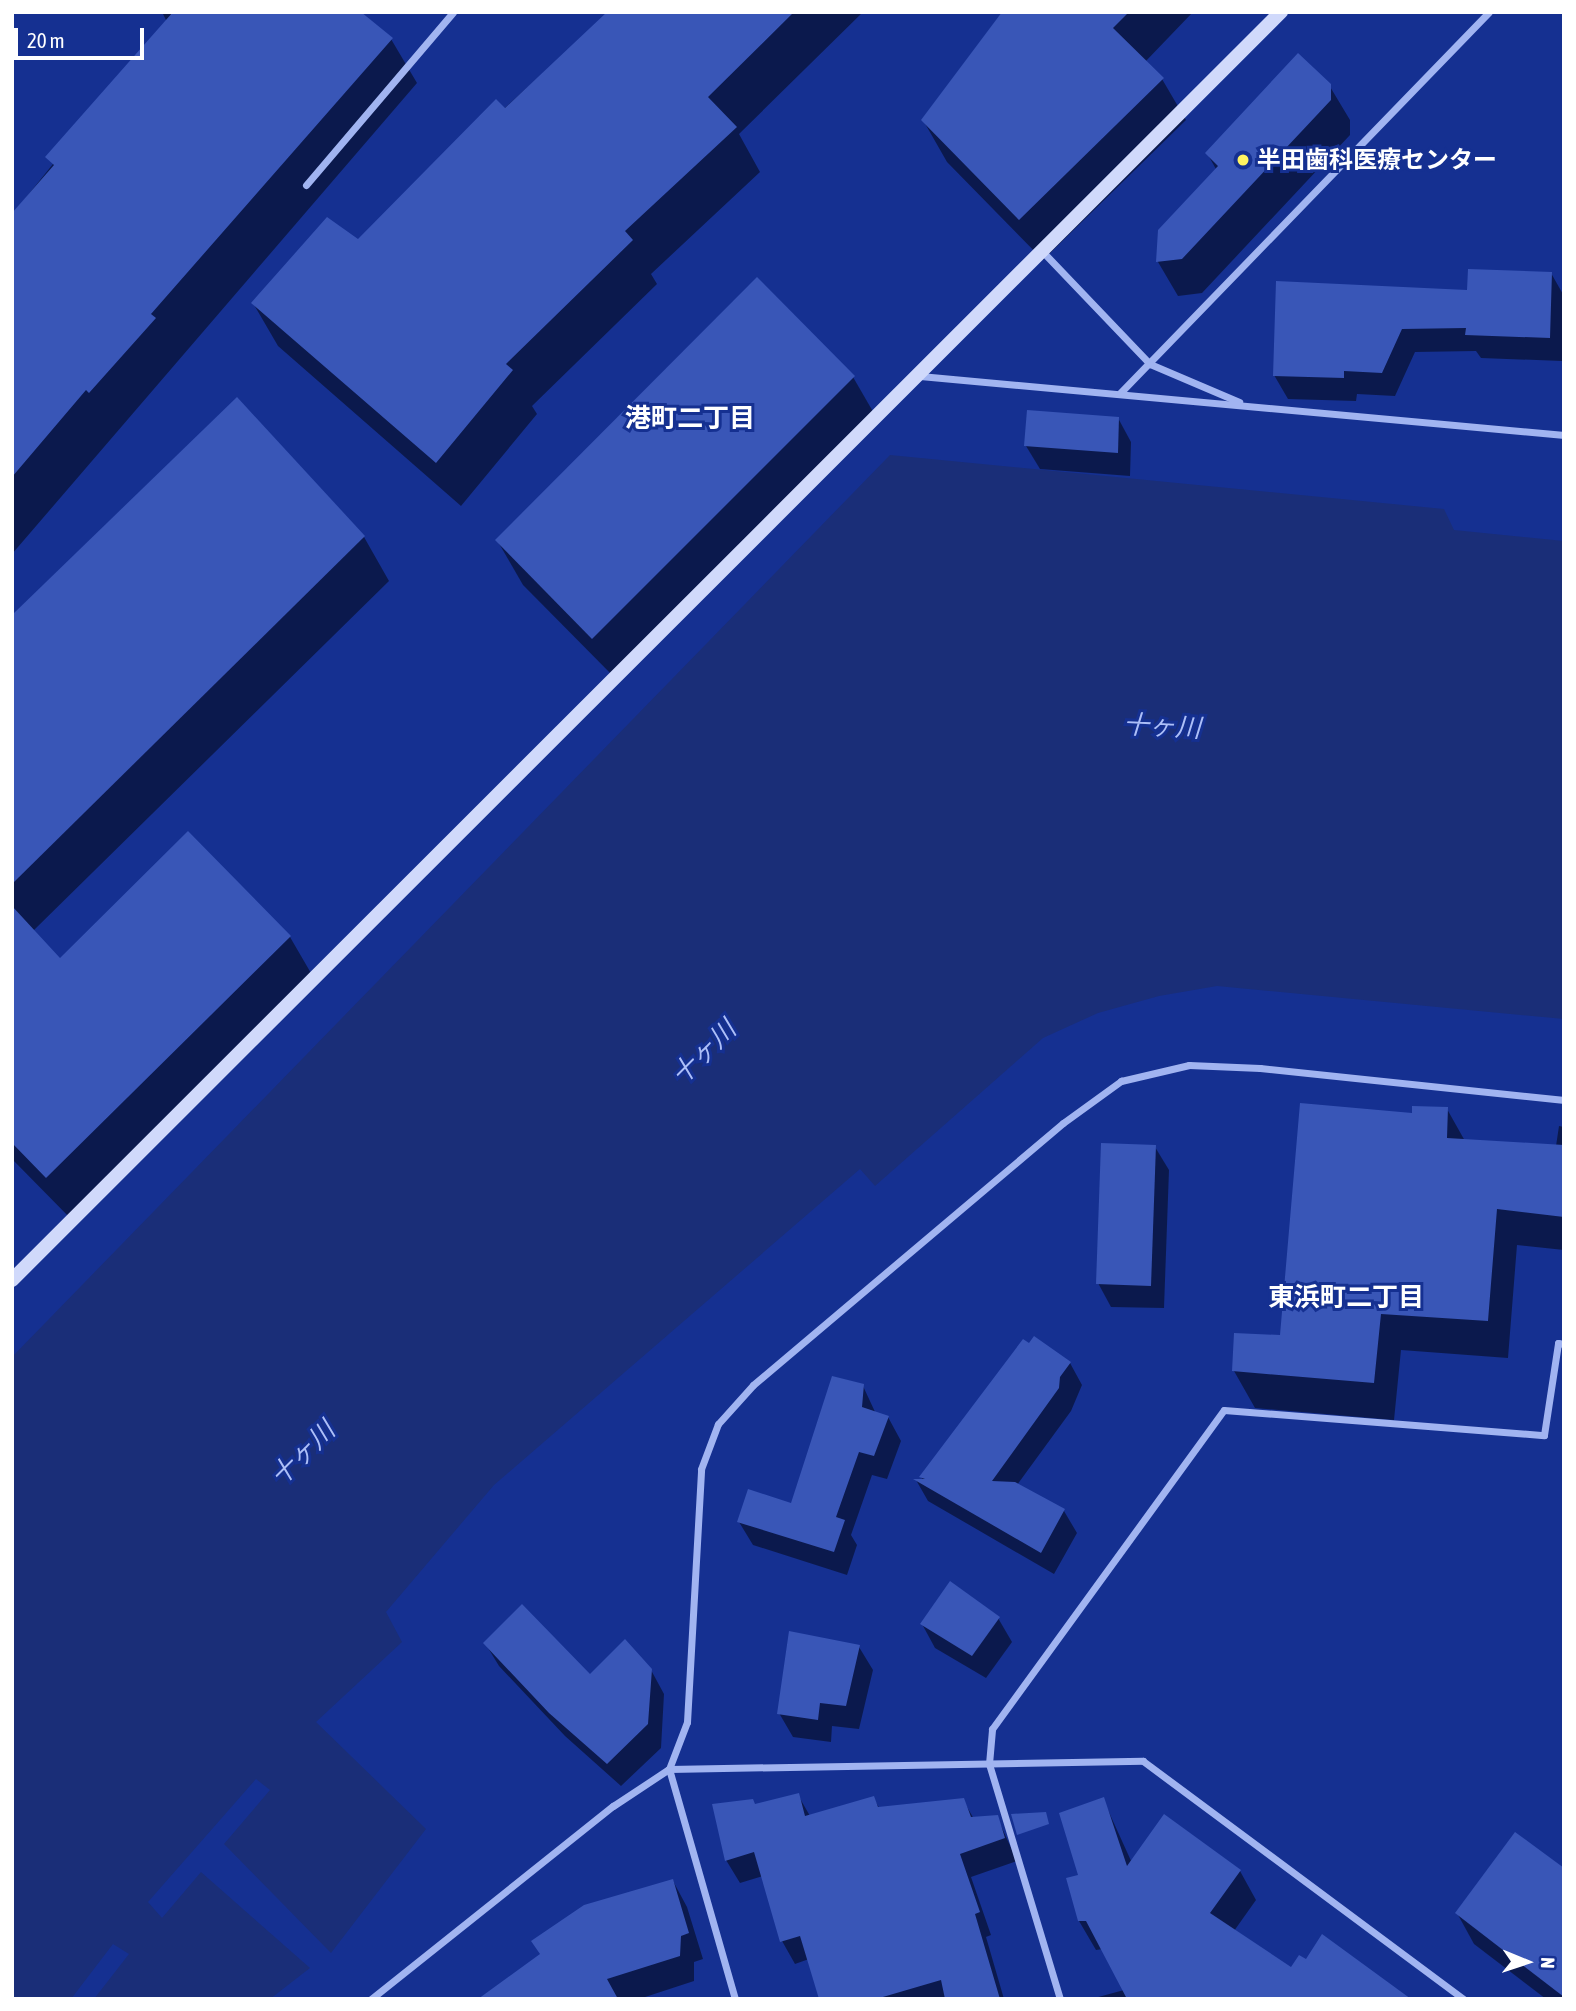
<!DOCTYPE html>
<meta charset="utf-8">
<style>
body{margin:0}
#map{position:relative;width:1576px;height:2011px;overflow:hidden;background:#153091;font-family:"Asap Condensed","Noto Sans JP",sans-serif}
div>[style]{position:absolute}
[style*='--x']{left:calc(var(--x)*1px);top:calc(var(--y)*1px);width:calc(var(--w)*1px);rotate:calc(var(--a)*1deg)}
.water>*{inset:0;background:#1a2e78}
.shadow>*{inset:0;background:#0007}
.building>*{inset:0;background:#3956b7}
.street>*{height:7px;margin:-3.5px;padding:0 3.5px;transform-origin:3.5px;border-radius:3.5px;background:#a1b4f1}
.secondary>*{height:14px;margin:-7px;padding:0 7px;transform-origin:7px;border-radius:7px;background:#d0d9fb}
.dots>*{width:19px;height:19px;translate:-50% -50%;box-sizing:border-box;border:4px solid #153091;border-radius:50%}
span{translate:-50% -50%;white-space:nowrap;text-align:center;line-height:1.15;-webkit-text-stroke:6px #153091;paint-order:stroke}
.poi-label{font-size:24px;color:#fff;font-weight:700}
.left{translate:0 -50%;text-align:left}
.neighbourhood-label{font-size:26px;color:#fff;font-weight:700}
.water-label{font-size:26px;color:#adbff8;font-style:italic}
.frame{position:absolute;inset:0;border:14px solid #fff;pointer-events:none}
.north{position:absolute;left:1492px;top:1927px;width:70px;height:70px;-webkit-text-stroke:5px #153091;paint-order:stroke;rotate:92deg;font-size:19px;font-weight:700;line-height:28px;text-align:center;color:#fff}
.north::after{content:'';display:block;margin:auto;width:24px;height:32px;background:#fff;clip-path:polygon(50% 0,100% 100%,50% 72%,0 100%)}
.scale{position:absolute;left:14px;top:28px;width:130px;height:32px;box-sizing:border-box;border:4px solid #fff;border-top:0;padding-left:9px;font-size:21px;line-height:24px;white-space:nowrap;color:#fff;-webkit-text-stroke:5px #153091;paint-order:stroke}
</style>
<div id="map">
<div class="water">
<i style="clip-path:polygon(890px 455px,1444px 509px,1454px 530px,1564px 541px,1564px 1019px,1217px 986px,1159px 996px,1098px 1013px,1043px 1038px,875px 1186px,860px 1169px,494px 1485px,386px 1612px,402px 1642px,316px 1722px,426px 1829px,331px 1953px,224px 1844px,270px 1790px,256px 1779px,148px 1902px,162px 1918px,201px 1872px,310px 1968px,270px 1999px,94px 1999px,129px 1954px,113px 1944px,71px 1999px,12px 1999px,12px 1357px)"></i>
</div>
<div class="shadow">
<i style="clip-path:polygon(162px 12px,358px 12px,391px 39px,417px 83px,12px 554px,12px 215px,167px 22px)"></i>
<i style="clip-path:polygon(610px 12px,863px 12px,739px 134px,760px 172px,651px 274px,657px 284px,532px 406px,537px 414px,461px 506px,278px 346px,253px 303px,359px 241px)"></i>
<i style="clip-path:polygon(1004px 12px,1193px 12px,1145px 62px,1162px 79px,1186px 120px,1043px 260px,947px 162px,923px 120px)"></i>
<i style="clip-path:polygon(1329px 85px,1350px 120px,1350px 135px,1202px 293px,1178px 296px,1158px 262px,1159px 231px,1217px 171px,1207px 153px)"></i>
<i style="clip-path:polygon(1551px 273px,1564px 296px,1562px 361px,1481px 358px,1476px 351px,1415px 352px,1395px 396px,1357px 394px,1356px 401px,1288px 399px,1274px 375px,1469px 292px)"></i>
<i style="clip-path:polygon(853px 377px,879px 422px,619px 682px,523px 585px,497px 540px)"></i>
<i style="clip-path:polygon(1118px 418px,1131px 442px,1130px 476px,1040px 469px,1026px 446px)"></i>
<i style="clip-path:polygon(364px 537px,389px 581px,33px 931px,60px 960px,290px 937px,315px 980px,72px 1220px,12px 1159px,12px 619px)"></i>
<i style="clip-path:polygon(1447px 1109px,1465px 1141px,1556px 1146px,1559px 1126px,1564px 1127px,1564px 1250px,1517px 1245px,1508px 1358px,1401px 1350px,1394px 1420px,1255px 1408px,1234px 1371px,1281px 1337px,1413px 1115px)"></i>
<i style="clip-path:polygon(1155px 1147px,1169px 1170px,1164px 1308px,1111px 1307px,1098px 1283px)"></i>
<i style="clip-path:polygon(1070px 1363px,1082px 1385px,1071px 1411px,1017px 1485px,1064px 1511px,1077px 1533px,1054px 1574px,928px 1501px,916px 1480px,924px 1481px,921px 1477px)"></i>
<i style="clip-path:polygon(863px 1386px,876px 1414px,888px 1417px,901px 1441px,887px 1479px,872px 1475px,851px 1535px,857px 1545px,847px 1575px,753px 1545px,739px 1522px,793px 1505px)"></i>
<i style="clip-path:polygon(998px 1618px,1012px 1642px,986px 1678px,935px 1648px,922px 1624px)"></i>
<i style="clip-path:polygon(485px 1643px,590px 1676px,651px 1670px,664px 1694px,661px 1748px,621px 1786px,565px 1736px,499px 1666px)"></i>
<i style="clip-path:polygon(859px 1647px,873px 1670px,859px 1729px,832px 1726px,831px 1742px,793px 1737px,779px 1713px)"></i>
<i style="clip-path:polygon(798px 1795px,810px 1816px,873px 1798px,880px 1809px,963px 1800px,974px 1819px,997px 1817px,1017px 1861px,971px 1877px,991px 1935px,986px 1937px,1004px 1999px,821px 1999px,809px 1959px,795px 1964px,782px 1941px,763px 1876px,740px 1883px,726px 1860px,756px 1806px)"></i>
<i style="clip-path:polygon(1103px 1799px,1132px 1863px,1240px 1871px,1256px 1900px,1234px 1931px,1291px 1969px,1408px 1999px,1091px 1999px,1124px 1990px,1103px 1949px,1096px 1950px,1079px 1921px,1080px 1876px)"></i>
<i style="clip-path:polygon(1564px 1871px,1564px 1999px,1546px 1999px,1474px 1944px,1457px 1913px)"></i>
<i style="clip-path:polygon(673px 1881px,687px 1907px,703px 1959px,694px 1962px,694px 1981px,639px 1999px,497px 1999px)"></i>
</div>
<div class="building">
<i style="clip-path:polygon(173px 12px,361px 12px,393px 38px,151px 314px,156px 318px,89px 393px,86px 390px,12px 477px,12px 213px,54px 165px,45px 157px)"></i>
<i style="clip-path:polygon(607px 12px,794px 12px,708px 97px,737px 127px,625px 231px,633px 240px,506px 364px,513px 370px,436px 463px,251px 303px,327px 217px,358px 239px,496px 99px,505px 108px)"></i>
<i style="clip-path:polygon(1002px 12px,1129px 12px,1113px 28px,1164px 78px,1019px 220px,921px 120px)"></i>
<i style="clip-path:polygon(1298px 53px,1331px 84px,1331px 100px,1182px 259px,1156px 262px,1158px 230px,1218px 166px,1205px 153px)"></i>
<i style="clip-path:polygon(1468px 269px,1552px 272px,1550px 338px,1465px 335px,1466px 328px,1402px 329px,1382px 373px,1344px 371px,1344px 378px,1273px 376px,1276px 281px,1467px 290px)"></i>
<i style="clip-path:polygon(757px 277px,855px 376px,592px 639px,495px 540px)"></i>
<i style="clip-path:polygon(237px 397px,365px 536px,12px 884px,12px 615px)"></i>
<i style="clip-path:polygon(1027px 410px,1119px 417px,1118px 453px,1024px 446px)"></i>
<i style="clip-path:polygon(188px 831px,291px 936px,46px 1178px,12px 1143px,12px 906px,60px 958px)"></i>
<i style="clip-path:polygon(1300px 1103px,1412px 1113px,1412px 1106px,1448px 1107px,1447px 1138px,1564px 1145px,1564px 1217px,1497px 1209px,1488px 1321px,1381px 1314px,1374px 1383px,1232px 1371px,1234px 1333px,1280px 1335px)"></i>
<i style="clip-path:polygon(1101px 1143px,1156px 1145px,1151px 1286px,1096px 1284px)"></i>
<i style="clip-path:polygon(1034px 1336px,1071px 1362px,1060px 1377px,1059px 1388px,992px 1481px,1015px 1482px,1065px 1509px,1041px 1553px,913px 1479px,925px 1479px,919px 1477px,1023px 1339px,1029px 1343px)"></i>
<i style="clip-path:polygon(832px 1376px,864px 1384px,862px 1407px,889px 1416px,874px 1456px,859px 1452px,836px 1517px,845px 1520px,834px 1552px,737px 1522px,748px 1489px,791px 1503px)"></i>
<i style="clip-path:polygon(950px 1581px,1000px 1617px,972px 1656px,920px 1624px)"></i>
<i style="clip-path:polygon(522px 1604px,590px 1674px,625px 1639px,652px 1669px,648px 1724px,607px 1764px,549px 1713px,483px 1643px)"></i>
<i style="clip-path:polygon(789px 1631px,860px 1645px,846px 1706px,820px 1703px,818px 1720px,777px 1714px)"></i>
<i style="clip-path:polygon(799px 1793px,805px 1816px,874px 1796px,878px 1807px,964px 1798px,971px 1817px,998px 1815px,1005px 1838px,960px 1854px,980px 1912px,975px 1914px,1000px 1999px,945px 1999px,941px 1980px,876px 1999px,819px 1999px,800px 1936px,780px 1942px,754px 1852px,725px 1861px,712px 1804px,753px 1799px,755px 1804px)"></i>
<i style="clip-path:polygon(1104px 1797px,1127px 1866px,1164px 1814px,1241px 1870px,1210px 1913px,1291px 1967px,1299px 1955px,1306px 1959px,1322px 1934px,1411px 1999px,1127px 1999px,1086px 1921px,1078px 1921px,1066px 1878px,1078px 1875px,1059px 1813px)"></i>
<i style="clip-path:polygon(1046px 1812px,1049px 1824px,1017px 1835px,1011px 1814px)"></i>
<i style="clip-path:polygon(1515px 1832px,1564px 1868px,1564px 1997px,1455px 1913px)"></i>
<i style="clip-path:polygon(673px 1879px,689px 1933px,681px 1936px,680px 1956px,607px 1979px,618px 1999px,478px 1999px,540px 1954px,531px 1941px,584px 1905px)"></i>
</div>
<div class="street">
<i style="--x:306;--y:185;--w:227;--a:-49.6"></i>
<i style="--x:1043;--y:252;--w:155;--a:46.3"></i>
<i style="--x:1150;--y:364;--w:97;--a:23.1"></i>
<i style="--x:920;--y:376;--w:647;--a:5.23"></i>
<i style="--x:1120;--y:393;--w:530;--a:-45.92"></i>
<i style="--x:371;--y:1999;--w:310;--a:-38.6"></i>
<i style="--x:613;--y:1806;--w:67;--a:-33.5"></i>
<i style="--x:669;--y:1769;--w:474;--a:-1"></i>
<i style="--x:1143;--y:1761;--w:400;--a:36.6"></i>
<i style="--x:735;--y:1999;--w:239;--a:-106"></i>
<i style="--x:669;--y:1769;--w:50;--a:-69"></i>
<i style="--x:687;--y:1722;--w:253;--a:-86.8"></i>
<i style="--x:701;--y:1469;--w:48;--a:-69.3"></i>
<i style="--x:718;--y:1424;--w:52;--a:-48.1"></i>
<i style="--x:753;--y:1385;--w:406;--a:-40.2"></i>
<i style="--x:1063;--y:1123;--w:72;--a:-35.9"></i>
<i style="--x:1121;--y:1081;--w:70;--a:-13.2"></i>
<i style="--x:1189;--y:1065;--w:71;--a:2.4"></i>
<i style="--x:1260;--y:1068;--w:306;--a:6"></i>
<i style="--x:1060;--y:1999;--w:245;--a:-106.8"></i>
<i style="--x:989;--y:1764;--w:35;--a:-85"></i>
<i style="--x:992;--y:1729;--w:394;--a:-54"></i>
<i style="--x:1224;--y:1410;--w:321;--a:4.5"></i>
<i style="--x:1544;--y:1435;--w:93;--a:-81.3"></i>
<i style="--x:1558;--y:1343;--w:6;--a:9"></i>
</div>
<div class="secondary">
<i style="--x:12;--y:1280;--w:1794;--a:-44.98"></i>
</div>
<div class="dots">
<i style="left:1243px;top:160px;background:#fff361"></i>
</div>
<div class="poi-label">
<span class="left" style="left:1257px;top:160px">半田歯科医療センター</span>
</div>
<div class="neighbourhood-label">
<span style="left:690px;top:419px">港町二丁目</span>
<span style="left:1346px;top:1298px">東浜町二丁目</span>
</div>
<div class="water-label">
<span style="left:1162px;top:727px;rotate:3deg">十ヶ川</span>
<span style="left:704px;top:1053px;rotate:-45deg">十ヶ川</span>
<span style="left:303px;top:1454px;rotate:-45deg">十ヶ川</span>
</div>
<div class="frame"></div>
<div class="north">N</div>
<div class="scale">20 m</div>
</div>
